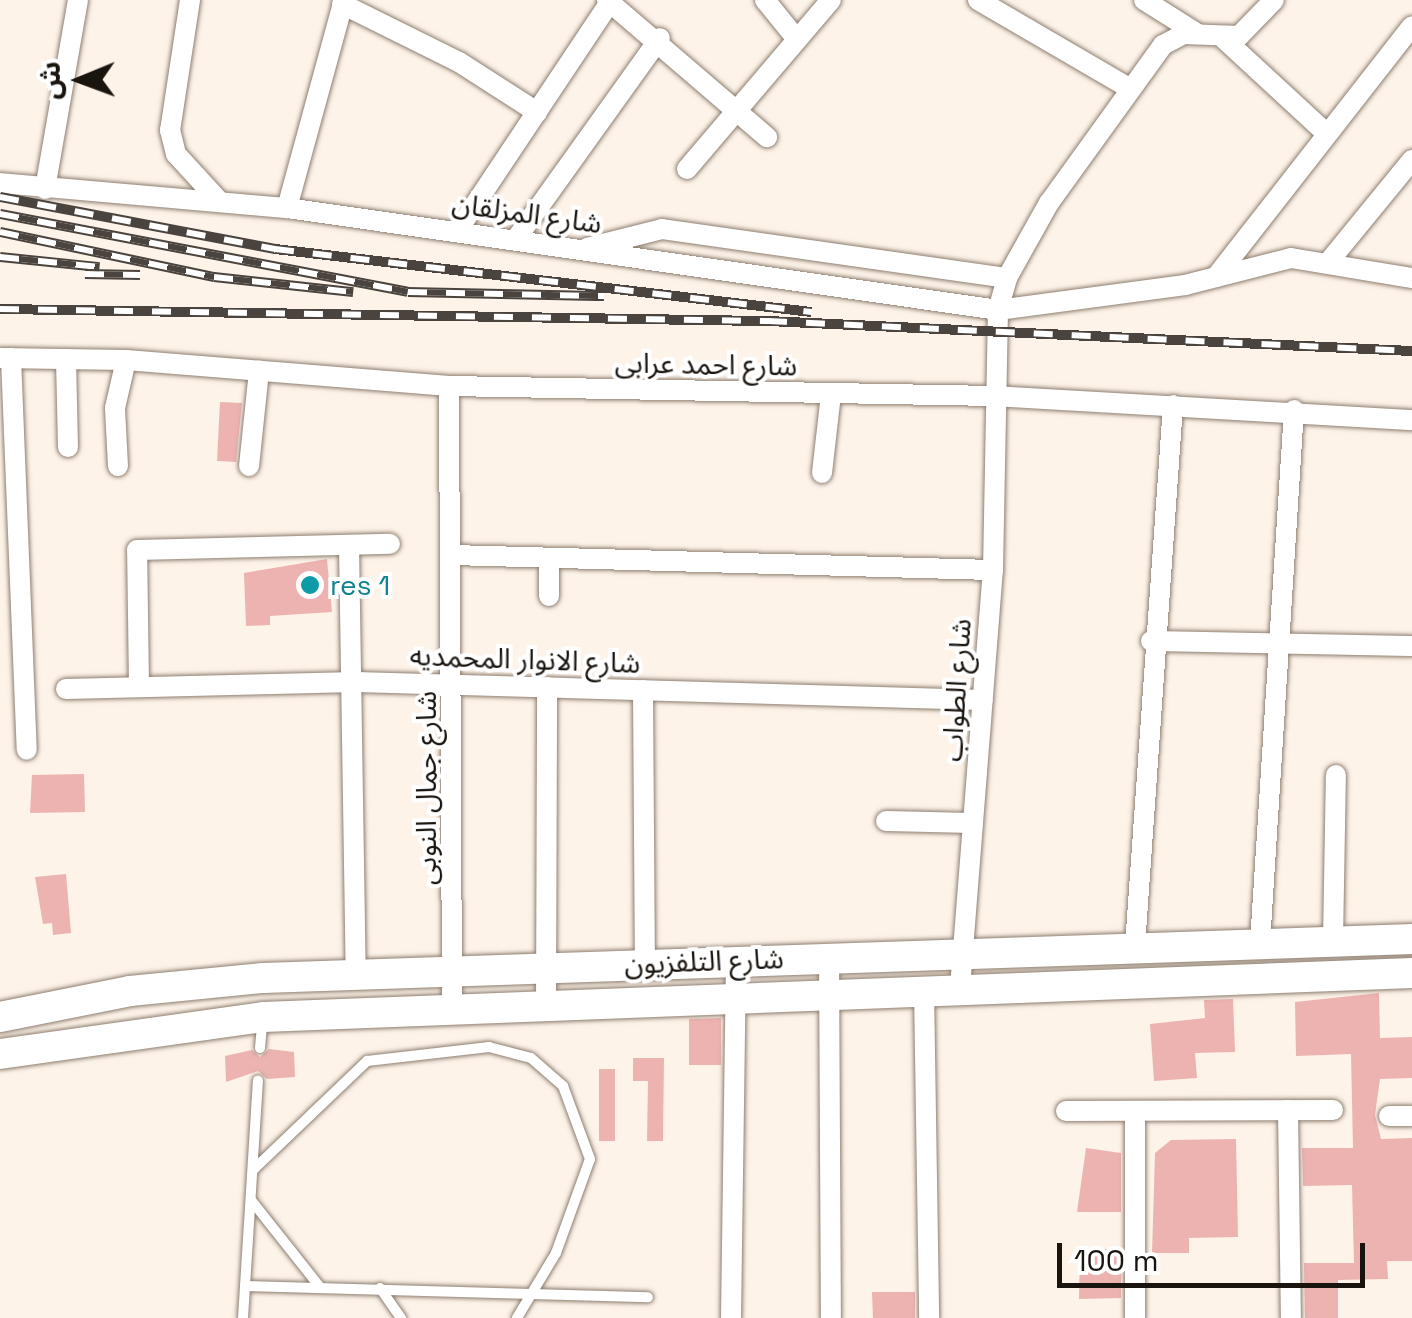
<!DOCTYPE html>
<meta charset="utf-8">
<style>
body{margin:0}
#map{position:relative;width:1412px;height:1318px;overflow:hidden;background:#fdf3e9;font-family:"Space Grotesk","Noto Sans Arabic",sans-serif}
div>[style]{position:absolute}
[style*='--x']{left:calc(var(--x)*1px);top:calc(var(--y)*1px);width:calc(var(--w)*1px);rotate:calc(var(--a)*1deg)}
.building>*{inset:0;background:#ecb3b1}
.roads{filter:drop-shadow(0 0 2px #8e7e70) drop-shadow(0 0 2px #8e7e70)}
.lane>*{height:10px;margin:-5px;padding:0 5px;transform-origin:5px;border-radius:5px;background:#fff}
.street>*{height:20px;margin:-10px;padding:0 10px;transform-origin:10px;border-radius:10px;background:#fff}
.secondary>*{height:30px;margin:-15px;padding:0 15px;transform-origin:15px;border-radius:15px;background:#fff}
.rail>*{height:10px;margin-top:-5px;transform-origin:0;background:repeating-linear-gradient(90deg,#fff 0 19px,#4b443e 0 38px);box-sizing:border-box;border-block:2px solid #4b443e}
.dots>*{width:28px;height:28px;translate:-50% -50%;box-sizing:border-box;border:5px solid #fff;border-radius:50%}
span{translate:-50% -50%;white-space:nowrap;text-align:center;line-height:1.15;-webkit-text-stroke:8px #fff;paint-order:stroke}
.street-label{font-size:28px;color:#1a140f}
.culture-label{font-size:28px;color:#0d838f}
.left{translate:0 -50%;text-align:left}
.north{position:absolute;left:30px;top:30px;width:100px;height:100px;-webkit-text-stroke:8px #fff;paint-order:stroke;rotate:269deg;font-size:28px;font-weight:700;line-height:40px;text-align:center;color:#1a140f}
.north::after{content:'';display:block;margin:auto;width:35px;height:45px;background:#1a140f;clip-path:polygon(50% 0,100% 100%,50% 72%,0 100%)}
.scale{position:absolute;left:1057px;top:1243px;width:308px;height:45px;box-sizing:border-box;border:5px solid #1a140f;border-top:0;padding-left:12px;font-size:30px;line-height:35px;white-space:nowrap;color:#1a140f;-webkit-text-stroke:8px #fff;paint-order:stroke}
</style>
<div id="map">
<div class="building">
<i style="clip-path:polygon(220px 402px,242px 403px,236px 462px,217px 461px)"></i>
<i style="clip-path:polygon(327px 559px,332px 612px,270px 616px,270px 625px,246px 626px,244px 573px)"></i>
<i style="clip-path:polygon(84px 774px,85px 812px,30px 813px,32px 775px)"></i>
<i style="clip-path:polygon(66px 874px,71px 933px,53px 935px,52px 923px,43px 924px,35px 877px)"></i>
<i style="clip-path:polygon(1379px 993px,1380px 1038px,1412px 1037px,1412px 1078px,1380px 1079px,1375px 1115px,1381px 1139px,1412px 1138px,1412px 1261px,1387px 1261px,1388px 1279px,1338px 1280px,1338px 1318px,1305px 1318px,1304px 1263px,1354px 1263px,1352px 1185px,1303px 1186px,1302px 1148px,1353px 1148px,1351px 1054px,1296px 1056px,1295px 1002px)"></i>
<i style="clip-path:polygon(1233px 999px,1235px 1052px,1195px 1053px,1197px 1078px,1154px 1081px,1150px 1024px,1205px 1018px,1204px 1000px)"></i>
<i style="clip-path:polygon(721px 1018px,721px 1065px,689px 1065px,689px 1019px)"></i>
<i style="clip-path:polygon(269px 1049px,294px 1052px,295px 1077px,267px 1079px,258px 1071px,226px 1082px,225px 1056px,252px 1050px,260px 1057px)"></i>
<i style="clip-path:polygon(633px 1058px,664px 1058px,663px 1141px,647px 1141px,648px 1081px,633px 1081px)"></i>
<i style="clip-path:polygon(599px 1069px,615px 1069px,615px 1141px,599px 1141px)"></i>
<i style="clip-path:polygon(1236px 1139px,1238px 1237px,1189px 1238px,1189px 1253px,1152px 1253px,1155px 1153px,1171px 1140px)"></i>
<i style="clip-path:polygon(1086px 1148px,1121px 1153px,1121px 1212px,1077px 1212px)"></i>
<i style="clip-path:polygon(1080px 1249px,1121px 1249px,1121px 1298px,1079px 1299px)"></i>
<i style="clip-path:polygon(872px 1292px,915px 1292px,915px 1318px,873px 1318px)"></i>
</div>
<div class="roads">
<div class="lane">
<i style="--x:260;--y:1048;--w:25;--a:-85"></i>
<i style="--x:253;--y:1170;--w:158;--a:-43.7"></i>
<i style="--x:367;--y:1061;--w:123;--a:-6.5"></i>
<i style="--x:489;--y:1047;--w:43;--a:14.7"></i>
<i style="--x:531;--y:1058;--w:43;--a:41.2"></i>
<i style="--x:563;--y:1086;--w:78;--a:69.7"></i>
<i style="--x:590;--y:1159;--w:100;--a:109.9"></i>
<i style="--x:556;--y:1253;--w:76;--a:121"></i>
<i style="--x:251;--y:1200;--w:111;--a:51.6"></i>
<i style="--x:245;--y:1286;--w:403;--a:1.6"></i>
<i style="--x:380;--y:1288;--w:37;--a:55"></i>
<i style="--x:243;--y:1318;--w:238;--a:-86.4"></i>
</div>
<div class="street">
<i style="--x:190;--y:0;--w:132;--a:98.7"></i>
<i style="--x:170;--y:130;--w:25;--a:76"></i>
<i style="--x:176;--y:154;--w:65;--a:47.5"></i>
<i style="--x:607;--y:0;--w:211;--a:40.6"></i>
<i style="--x:765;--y:0;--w:48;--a:51"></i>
<i style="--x:978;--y:0;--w:177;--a:30.2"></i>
<i style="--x:1144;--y:0;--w:64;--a:32.2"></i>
<i style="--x:342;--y:4;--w:131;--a:26.4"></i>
<i style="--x:459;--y:62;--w:93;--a:32.7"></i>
<i style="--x:1224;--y:39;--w:140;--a:42.7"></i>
<i style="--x:687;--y:169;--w:222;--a:-49.6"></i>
<i style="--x:0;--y:183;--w:288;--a:5"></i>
<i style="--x:287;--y:208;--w:718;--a:8.16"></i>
<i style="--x:998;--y:310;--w:189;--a:-7.6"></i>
<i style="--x:1185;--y:285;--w:109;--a:-14.3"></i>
<i style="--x:1291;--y:258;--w:123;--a:9.4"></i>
<i style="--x:45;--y:189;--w:192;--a:-80.1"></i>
<i style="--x:287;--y:208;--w:216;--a:-74.7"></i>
<i style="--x:458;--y:230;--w:274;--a:-56.3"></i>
<i style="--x:516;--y:239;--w:247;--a:-54.4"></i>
<i style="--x:587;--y:248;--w:77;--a:-14.2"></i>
<i style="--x:662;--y:229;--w:348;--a:8.1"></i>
<i style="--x:1331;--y:259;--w:128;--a:-50.7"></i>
<i style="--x:1216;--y:277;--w:318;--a:-52"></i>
<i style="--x:0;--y:358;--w:126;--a:0.9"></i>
<i style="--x:126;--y:360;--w:324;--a:4.6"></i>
<i style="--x:449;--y:386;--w:545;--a:1.05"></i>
<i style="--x:994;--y:396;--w:419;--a:3.3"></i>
<i style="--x:11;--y:358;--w:392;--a:87.7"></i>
<i style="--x:66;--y:359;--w:88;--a:88.7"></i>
<i style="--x:449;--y:386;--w:623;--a:89.72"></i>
<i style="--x:118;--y:466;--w:58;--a:-93"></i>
<i style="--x:115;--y:408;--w:49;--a:-77.1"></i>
<i style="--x:249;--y:466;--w:96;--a:-84"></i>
<i style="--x:822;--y:473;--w:80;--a:-83.5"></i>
<i style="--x:349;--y:545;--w:430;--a:89.1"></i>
<i style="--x:452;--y:555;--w:541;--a:1.59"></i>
<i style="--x:549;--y:558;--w:38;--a:90"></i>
<i style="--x:1151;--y:641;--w:261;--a:1.1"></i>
<i style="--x:139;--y:686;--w:136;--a:-90.8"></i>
<i style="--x:137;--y:550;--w:253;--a:-1.4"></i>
<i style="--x:66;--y:689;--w:290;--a:-1.4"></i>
<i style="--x:356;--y:682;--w:627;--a:1.64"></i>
<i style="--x:643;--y:690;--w:274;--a:89.6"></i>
<i style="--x:886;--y:821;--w:87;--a:1.3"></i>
<i style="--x:1333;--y:941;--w:166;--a:-89"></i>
<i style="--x:1260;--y:943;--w:534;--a:-86.35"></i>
<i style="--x:1135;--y:946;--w:542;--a:-85.98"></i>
<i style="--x:829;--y:955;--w:363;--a:89.7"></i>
<i style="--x:960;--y:988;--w:419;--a:-85.5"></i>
<i style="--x:993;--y:570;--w:260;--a:-88.9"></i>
<i style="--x:998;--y:310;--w:33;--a:-74"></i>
<i style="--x:1007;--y:278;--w:86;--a:-60.8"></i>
<i style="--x:1049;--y:203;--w:195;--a:-54.2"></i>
<i style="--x:1163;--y:45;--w:24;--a:-28"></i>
<i style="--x:1184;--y:34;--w:55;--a:2.1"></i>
<i style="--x:1239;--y:36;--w:50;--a:-45.8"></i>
<i style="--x:924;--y:989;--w:329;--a:89.1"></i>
<i style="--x:546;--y:1006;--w:319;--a:-89.8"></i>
<i style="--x:1288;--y:1110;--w:208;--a:89.2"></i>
<i style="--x:1066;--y:1111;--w:267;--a:-0.2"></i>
<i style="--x:1389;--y:1116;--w:23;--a:0"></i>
<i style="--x:731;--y:1318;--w:358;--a:-89.2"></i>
<i style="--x:1135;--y:1318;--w:207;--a:-90"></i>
</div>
<div class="secondary">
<i style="--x:0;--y:1017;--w:133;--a:-11.3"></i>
<i style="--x:130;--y:991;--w:134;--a:-5.6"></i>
<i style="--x:263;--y:978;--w:1150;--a:-1.94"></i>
<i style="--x:0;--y:1054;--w:266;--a:-8"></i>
<i style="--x:263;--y:1017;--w:1150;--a:-2.19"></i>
</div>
</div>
<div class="rail">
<i style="--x:0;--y:197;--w:280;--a:10.7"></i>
<i style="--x:275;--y:249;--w:540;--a:6.7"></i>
<i style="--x:0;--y:214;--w:415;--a:10.8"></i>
<i style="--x:408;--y:292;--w:196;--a:1.2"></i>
<i style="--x:0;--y:232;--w:219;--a:11.9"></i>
<i style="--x:214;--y:277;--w:140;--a:6.2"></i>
<i style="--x:0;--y:257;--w:100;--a:5.8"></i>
<i style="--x:85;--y:274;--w:55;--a:1"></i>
<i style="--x:0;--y:309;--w:768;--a:0.9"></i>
<i style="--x:768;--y:321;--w:645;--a:2.67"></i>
</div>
<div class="dots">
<i style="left:310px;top:585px;background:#0f9aa8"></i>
</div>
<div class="street-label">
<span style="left:527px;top:213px;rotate:8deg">شارع المزلقان</span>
<span style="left:706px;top:364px;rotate:1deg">شارع احمد عرابى</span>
<span style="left:525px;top:659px;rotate:2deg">شارع الانوار المحمديه</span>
<span style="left:956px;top:690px;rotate:-86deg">شارع الطواب</span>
<span style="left:426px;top:788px;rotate:-90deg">شارع جمال النوبى</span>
<span style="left:704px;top:961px;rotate:-2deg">شارع التلفزيون</span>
</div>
<div class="culture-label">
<span class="left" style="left:330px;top:585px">res 1</span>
</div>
<div class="north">ش</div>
<div class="scale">100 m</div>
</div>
